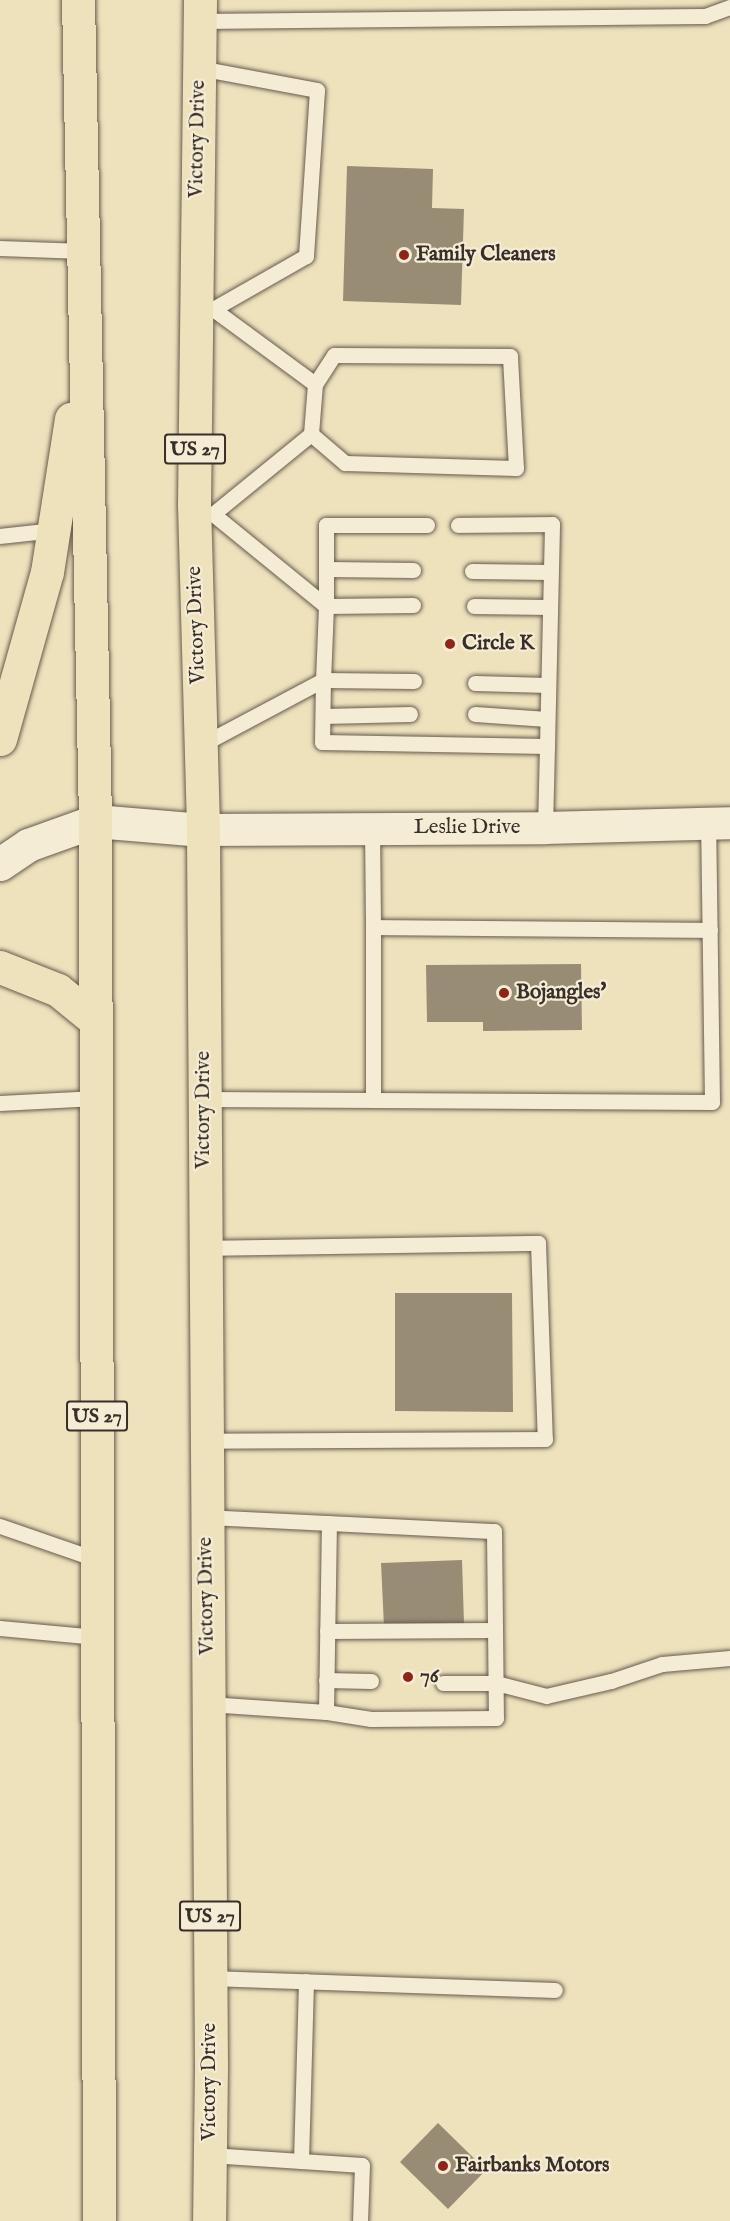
<!DOCTYPE html>
<style>
body{margin:0}
#map{position:relative;width:730px;height:2221px;overflow:hidden;background:#eee2bd;font-family:"IM FELL English",serif}
div>[style]{position:absolute}
[style*='--x']{left:calc(var(--x)*1px);top:calc(var(--y)*1px);width:calc(var(--w)*1px);rotate:calc(var(--a)*1deg)}
.building>*{inset:0;background:#988c75}
.roads{filter:drop-shadow(0 0 2px #675b4d) drop-shadow(0 0 2px #675b4d)}
.lane>*{height:15px;margin:-7.5px;padding:0 7.5px;transform-origin:7.5px;border-radius:7.5px;background:#f4ecd4}
.street>*{height:32px;margin:-16px;padding:0 16px;transform-origin:16px;border-radius:16px;background:#f4ecd4}
.secondary>*{height:33px;margin:-16.5px;padding:0 16.5px;transform-origin:16.5px;border-radius:16.5px;background:#f4ecd4}
.highway>*{height:33px;margin:-16.5px;padding:0 16.5px;transform-origin:16.5px;border-radius:16.5px;background:#eee2bd}
.dots>*{width:16px;height:16px;translate:-50% -50%;box-sizing:border-box;border:3px solid #f4ecd4;border-radius:50%}
span{translate:-50% -50%;white-space:nowrap;text-align:center;line-height:1.15;-webkit-text-stroke:4.5px #f4ecd4;paint-order:stroke}
.shield-label span{padding:2px 4px;background:#f4ecd4;border:2px solid;border-radius:4px;-webkit-text-stroke-width:0}
.shield-label{font-size:20px;color:#3a2e28;font-weight:700}
.street-label{font-size:21px;color:#3a2e28}
.poi-label{font-size:21px;color:#3a2e28;font-weight:700}
.left{translate:0 -50%;text-align:left}
</style>
<div id="map">
<div class="building">
<i style="clip-path:polygon(347px 166px,433px 169px,432px 208px,464px 209px,461px 305px,343px 301px)"></i>
<i style="clip-path:polygon(581px 964px,582px 1030px,483px 1031px,483px 1022px,427px 1022px,426px 965px)"></i>
<i style="clip-path:polygon(395px 1293px,512px 1293px,513px 1412px,395px 1411px)"></i>
<i style="clip-path:polygon(462px 1560px,464px 1624px,384px 1627px,381px 1563px)"></i>
<i style="clip-path:polygon(438px 2123px,486px 2170px,448px 2209px,400px 2162px)"></i>
</div>
<div class="roads">
<div class="lane">
<i style="--x:199;--y:21;--w:506;--a:-0.57"></i>
<i style="--x:705;--y:16;--w:27;--a:-20"></i>
<i style="--x:0;--y:248;--w:83;--a:2.1"></i>
<i style="--x:197;--y:309;--w:16;--a:0"></i>
<i style="--x:213;--y:309;--w:107;--a:-29.7"></i>
<i style="--x:306;--y:256;--w:166;--a:-86.2"></i>
<i style="--x:317;--y:90;--w:120;--a:-169.4"></i>
<i style="--x:213;--y:309;--w:127;--a:36.3"></i>
<i style="--x:315;--y:384;--w:50;--a:94.6"></i>
<i style="--x:311;--y:434;--w:127;--a:140.8"></i>
<i style="--x:311;--y:434;--w:45;--a:40.5"></i>
<i style="--x:345;--y:463;--w:171;--a:1.7"></i>
<i style="--x:516;--y:468;--w:112;--a:-93.1"></i>
<i style="--x:510;--y:356;--w:176;--a:-179.7"></i>
<i style="--x:334;--y:355;--w:35;--a:123"></i>
<i style="--x:194;--y:514;--w:19;--a:0"></i>
<i style="--x:213;--y:514;--w:146;--a:39.2"></i>
<i style="--x:326;--y:606;--w:74;--a:92.3"></i>
<i style="--x:323;--y:680;--w:138;--a:152"></i>
<i style="--x:0;--y:536;--w:54;--a:-6.3"></i>
<i style="--x:326;--y:569;--w:87;--a:0.7"></i>
<i style="--x:472;--y:571;--w:78;--a:0.7"></i>
<i style="--x:413;--y:605;--w:87;--a:179.3"></i>
<i style="--x:326;--y:606;--w:81;--a:-90"></i>
<i style="--x:326;--y:525;--w:101;--a:0"></i>
<i style="--x:474;--y:606;--w:75;--a:0.8"></i>
<i style="--x:414;--y:681;--w:91;--a:-179.4"></i>
<i style="--x:323;--y:680;--w:62;--a:90.9"></i>
<i style="--x:322;--y:742;--w:225;--a:1"></i>
<i style="--x:547;--y:746;--w:222;--a:-88.7"></i>
<i style="--x:552;--y:524;--w:94;--a:179.4"></i>
<i style="--x:475;--y:683;--w:73;--a:1.6"></i>
<i style="--x:475;--y:714;--w:72;--a:4"></i>
<i style="--x:323;--y:716;--w:87;--a:-1.3"></i>
<i style="--x:372;--y:828;--w:99;--a:89.4"></i>
<i style="--x:373;--y:927;--w:337;--a:0.5"></i>
<i style="--x:545;--y:828;--w:82;--a:-88.6"></i>
<i style="--x:373;--y:927;--w:173;--a:90"></i>
<i style="--x:204;--y:1099;--w:508;--a:0.34"></i>
<i style="--x:712;--y:1102;--w:278;--a:-90.8"></i>
<i style="--x:0;--y:1103;--w:96;--a:-3"></i>
<i style="--x:205;--y:1248;--w:333;--a:-0.9"></i>
<i style="--x:538;--y:1243;--w:196;--a:88"></i>
<i style="--x:545;--y:1439;--w:339;--a:179.7"></i>
<i style="--x:206;--y:1517;--w:288;--a:2.8"></i>
<i style="--x:494;--y:1531;--w:187;--a:89.4"></i>
<i style="--x:496;--y:1718;--w:125;--a:179.5"></i>
<i style="--x:371;--y:1719;--w:46;--a:-171.2"></i>
<i style="--x:326;--y:1712;--w:118;--a:-176.1"></i>
<i style="--x:0;--y:1526;--w:104;--a:19.1"></i>
<i style="--x:0;--y:1628;--w:97;--a:5.3"></i>
<i style="--x:327;--y:1631;--w:168;--a:-0.3"></i>
<i style="--x:326;--y:1680;--w:45;--a:1.3"></i>
<i style="--x:443;--y:1683;--w:53;--a:0"></i>
<i style="--x:496;--y:1683;--w:52;--a:14.6"></i>
<i style="--x:546;--y:1696;--w:67;--a:-13"></i>
<i style="--x:611;--y:1681;--w:54;--a:-18.4"></i>
<i style="--x:662;--y:1664;--w:68;--a:-5"></i>
<i style="--x:326;--y:1712;--w:189;--a:-89.1"></i>
<i style="--x:210;--y:1978;--w:345;--a:2"></i>
<i style="--x:210;--y:2155;--w:152;--a:3.8"></i>
<i style="--x:362;--y:2165;--w:56;--a:92"></i>
<i style="--x:301;--y:2161;--w:180;--a:-88.4"></i>
</div>
<div class="street">
<i style="--x:203;--y:830;--w:342;--a:-0.3"></i>
<i style="--x:545;--y:828;--w:185;--a:-1.5"></i>
</div>
<div class="secondary">
<i style="--x:0;--y:864;--w:34;--a:-34"></i>
<i style="--x:28;--y:845;--w:71;--a:-19.7"></i>
<i style="--x:95;--y:821;--w:108;--a:4.8"></i>
</div>
<div class="highway">
<i style="--x:78;--y:0;--w:821;--a:88.81"></i>
<i style="--x:95;--y:821;--w:1400;--a:89.84"></i>
<i style="--x:200;--y:0;--w:504;--a:90.68"></i>
<i style="--x:194;--y:504;--w:326;--a:88.4"></i>
<i style="--x:203;--y:830;--w:1236;--a:89.63"></i>
<i style="--x:211;--y:2066;--w:155;--a:90.7"></i>
<i style="--x:0;--y:739;--w:173;--a:-74.3"></i>
<i style="--x:47;--y:572;--w:155;--a:-81.1"></i>
<i style="--x:0;--y:967;--w:62;--a:21.6"></i>
<i style="--x:58;--y:990;--w:49;--a:39.2"></i>
</div>
</div>
<div class="dots">
<i style="left:404px;top:255px;background:#8f2418"></i>
<i style="left:450px;top:644px;background:#8f2418"></i>
<i style="left:504px;top:993px;background:#8f2418"></i>
<i style="left:408px;top:1677px;background:#8f2418"></i>
<i style="left:443px;top:2166px;background:#8f2418"></i>
</div>
<div class="shield-label">
<span style="left:195px;top:449px">US 27</span>
<span style="left:97px;top:1416px">US 27</span>
<span style="left:210px;top:1916px">US 27</span>
</div>
<div class="street-label">
<span style="left:198px;top:139px;rotate:-89deg">Victory Drive</span>
<span style="left:197px;top:625px;rotate:-92deg">Victory Drive</span>
<span style="left:467px;top:828px">Leslie Drive</span>
<span style="left:204px;top:1110px;rotate:-90deg">Victory Drive</span>
<span style="left:207px;top:1596px;rotate:-91deg">Victory Drive</span>
<span style="left:210px;top:2082px;rotate:-90deg">Victory Drive</span>
</div>
<div class="poi-label">
<span class="left" style="left:416px;top:255px">Family Cleaners</span>
<span class="left" style="left:462px;top:644px">Circle K</span>
<span class="left" style="left:516px;top:993px">Bojangles'</span>
<span class="left" style="left:420px;top:1677px">76</span>
<span class="left" style="left:455px;top:2166px">Fairbanks Motors</span>
</div>
</div>
